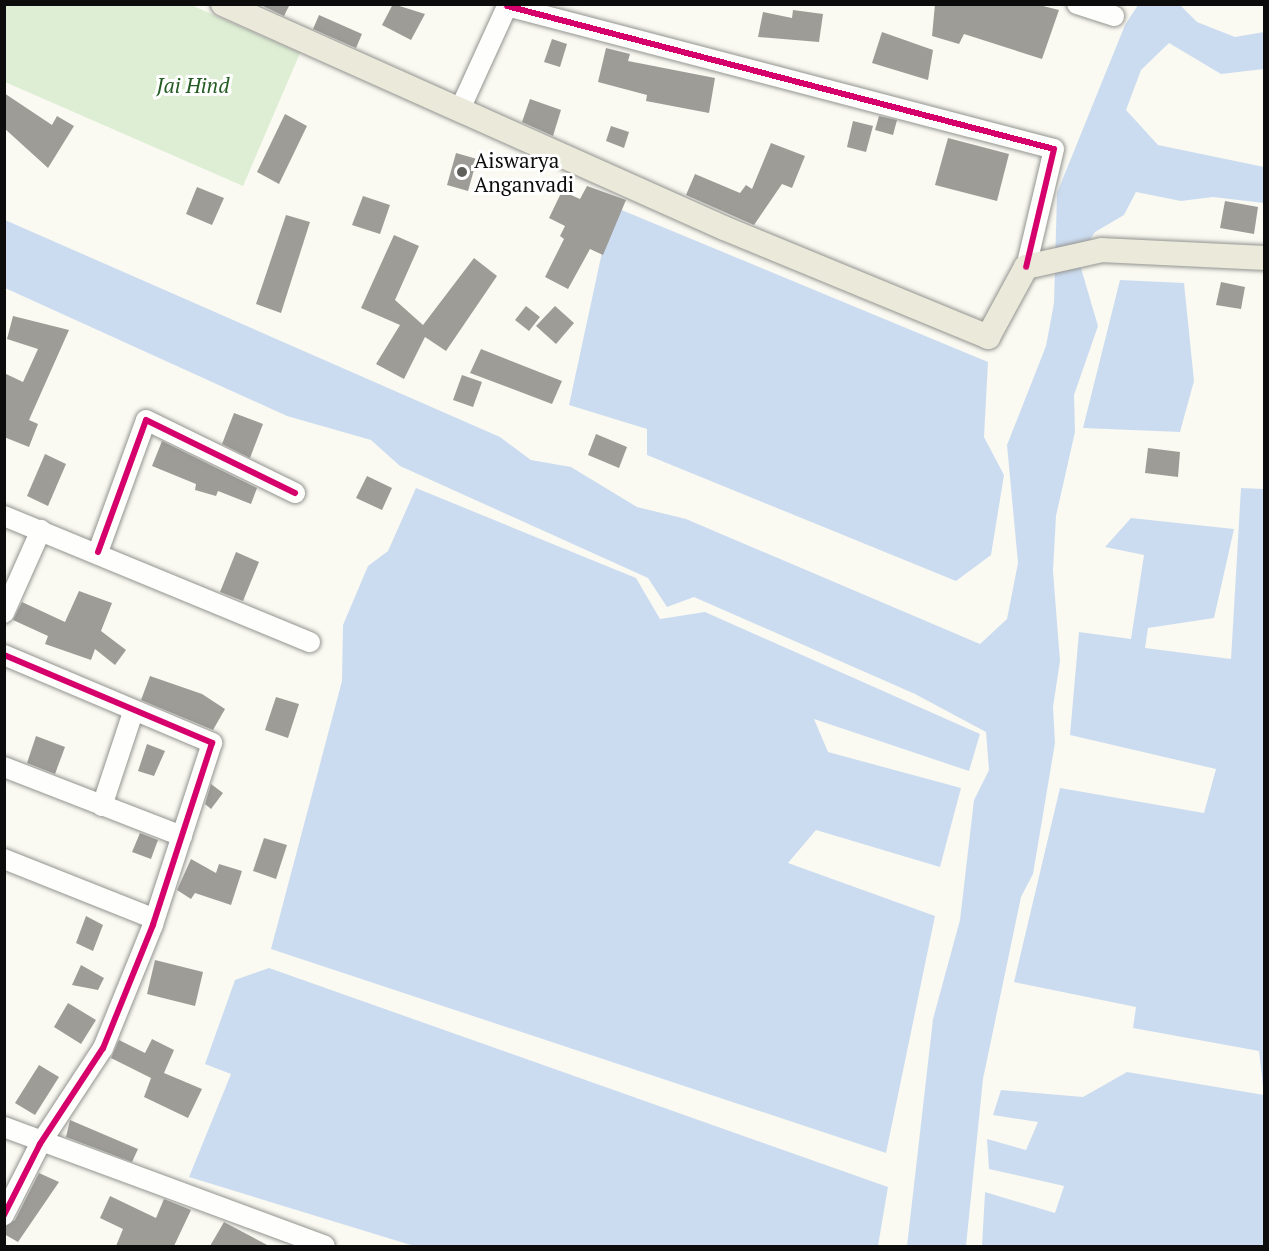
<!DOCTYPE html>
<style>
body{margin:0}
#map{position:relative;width:1269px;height:1251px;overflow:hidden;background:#fafaf2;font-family:"PT Serif",serif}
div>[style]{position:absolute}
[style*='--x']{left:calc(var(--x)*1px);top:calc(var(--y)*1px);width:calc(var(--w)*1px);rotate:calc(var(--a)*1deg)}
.green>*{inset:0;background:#deeed4}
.water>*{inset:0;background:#ccdcf0}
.building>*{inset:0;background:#9d9c97}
.roads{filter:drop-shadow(0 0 2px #939390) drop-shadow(0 0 2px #939390)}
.minor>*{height:20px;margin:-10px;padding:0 10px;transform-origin:10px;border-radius:10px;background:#fefefd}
.major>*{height:24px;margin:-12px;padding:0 12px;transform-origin:12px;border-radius:12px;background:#eae9da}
.cycleway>*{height:6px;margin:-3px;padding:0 3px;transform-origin:3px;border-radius:3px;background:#d6006c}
.dots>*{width:16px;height:16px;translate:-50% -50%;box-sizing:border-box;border:3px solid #fff;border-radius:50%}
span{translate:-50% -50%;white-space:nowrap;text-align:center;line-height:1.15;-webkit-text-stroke:6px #fff;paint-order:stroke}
.park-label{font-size:21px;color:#255c24;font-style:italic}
.poi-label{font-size:21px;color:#0c0c0c}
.left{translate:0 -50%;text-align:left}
.frame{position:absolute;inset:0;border:6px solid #0c0c0c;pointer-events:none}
</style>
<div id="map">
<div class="green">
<i style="clip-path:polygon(5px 4px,191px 5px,300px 53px,243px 186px,5px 82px)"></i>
</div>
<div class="water">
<i style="clip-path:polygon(1179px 4px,1197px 22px,1235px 37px,1264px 32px,1264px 69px,1221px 74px,1169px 43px,1141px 70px,1126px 110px,1158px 145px,1264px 167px,1264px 203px,1213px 197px,1181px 201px,1136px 192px,1124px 215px,1095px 232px,1078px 258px,1098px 326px,1074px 395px,1075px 432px,1056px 516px,1053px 571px,1060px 661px,1053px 707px,1055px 743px,1033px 874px,1021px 897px,983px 1079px,966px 1246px,907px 1246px,933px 1019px,960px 920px,974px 800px,989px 770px,986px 732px,915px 694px,694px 597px,667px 607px,648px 578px,400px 466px,371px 440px,287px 416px,5px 288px,5px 220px,500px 437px,531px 460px,571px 467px,637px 507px,686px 519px,980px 644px,1007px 619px,1018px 563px,1007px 445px,1046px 346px,1054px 303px,1057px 193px,1125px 25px,1138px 5px)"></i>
<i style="clip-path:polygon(612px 206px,988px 362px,984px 437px,1004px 475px,991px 555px,956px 581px,647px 455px,647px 429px,569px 405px)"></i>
<i style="clip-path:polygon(1120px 280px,1184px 283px,1194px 381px,1180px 432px,1083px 428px)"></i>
<i style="clip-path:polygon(416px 488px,636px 578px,660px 619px,705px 612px,980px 734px,969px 771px,814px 719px,828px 752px,961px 788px,940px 867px,816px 830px,788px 863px,935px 916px,886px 1153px,271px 949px,342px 681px,343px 625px,368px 566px,388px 551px)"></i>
<i style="clip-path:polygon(1241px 488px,1264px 489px,1264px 1246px,982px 1246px,985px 1192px,1055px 1213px,1064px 1186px,989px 1169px,987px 1139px,1026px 1150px,1038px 1122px,993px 1115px,1001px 1090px,1083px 1097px,1127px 1072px,1264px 1095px,1259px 1051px,1133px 1028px,1136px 1007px,1014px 982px,1060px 788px,1204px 813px,1216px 769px,1070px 735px,1079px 632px,1131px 639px,1144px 555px,1105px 547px,1131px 518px,1234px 529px,1214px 618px,1148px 628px,1145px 648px,1231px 659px)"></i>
<i style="clip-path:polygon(269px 968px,888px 1187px,878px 1246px,414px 1246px,189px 1177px,231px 1074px,205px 1064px,235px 980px)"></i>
</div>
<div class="building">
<i style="clip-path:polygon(259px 4px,290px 4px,284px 16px)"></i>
<i style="clip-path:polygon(393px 4px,425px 14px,411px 40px,382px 25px)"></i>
<i style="clip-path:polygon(935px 4px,1035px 4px,1059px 10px,1042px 59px,964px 34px,959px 44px,932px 36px)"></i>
<i style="clip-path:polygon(793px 10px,823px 14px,819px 42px,758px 37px,763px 12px,792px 18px)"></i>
<i style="clip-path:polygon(319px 15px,362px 34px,356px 48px,313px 29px)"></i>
<i style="clip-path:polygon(882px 32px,933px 50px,928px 80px,872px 63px)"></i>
<i style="clip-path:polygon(552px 39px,567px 44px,560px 67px,544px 62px)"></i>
<i style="clip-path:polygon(606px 48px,630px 54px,628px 61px,715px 78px,709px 113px,646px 101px,647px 95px,598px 82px)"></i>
<i style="clip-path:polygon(4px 93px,52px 125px,57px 116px,74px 126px,48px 168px,4px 128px)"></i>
<i style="clip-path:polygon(530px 99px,561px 110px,553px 136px,522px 122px)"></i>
<i style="clip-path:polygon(285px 114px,307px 126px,279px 184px,257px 172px)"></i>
<i style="clip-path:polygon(879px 116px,897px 120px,893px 135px,875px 130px)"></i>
<i style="clip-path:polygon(853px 121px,873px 126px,866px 152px,847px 147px)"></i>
<i style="clip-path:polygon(611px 126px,629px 132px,624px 148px,606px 141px)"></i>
<i style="clip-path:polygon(948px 138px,1009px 154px,997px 201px,935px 185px)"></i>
<i style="clip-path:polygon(771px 143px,805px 156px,792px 188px,782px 184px,754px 225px,686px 195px,695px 174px,740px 193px,746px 185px,752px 189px)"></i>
<i style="clip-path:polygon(456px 153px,477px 159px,468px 191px,447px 185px)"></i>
<i style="clip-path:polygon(587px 186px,626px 200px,603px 255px,590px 249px,568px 289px,545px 277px,564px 239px,560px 236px,565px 226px,549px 218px,562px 191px,580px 199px)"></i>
<i style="clip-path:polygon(197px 187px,224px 198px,212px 225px,186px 214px)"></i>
<i style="clip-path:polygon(363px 196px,390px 205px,380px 234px,352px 225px)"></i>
<i style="clip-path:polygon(1225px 201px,1258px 207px,1254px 234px,1220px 228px)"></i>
<i style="clip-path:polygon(286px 215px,310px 222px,281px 313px,256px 304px)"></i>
<i style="clip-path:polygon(394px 235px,419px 246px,395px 300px,423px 325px,474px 258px,497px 276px,446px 351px,425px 337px,404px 379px,376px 364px,400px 325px,361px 308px)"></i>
<i style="clip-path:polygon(1221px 282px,1245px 287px,1241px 309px,1216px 305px)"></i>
<i style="clip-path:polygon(526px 306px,540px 317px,529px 331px,515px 320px)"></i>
<i style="clip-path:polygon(555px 306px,574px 323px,556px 344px,536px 326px)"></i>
<i style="clip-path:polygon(13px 316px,69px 330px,29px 420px,38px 424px,29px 447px,4px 437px,4px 373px,23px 382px,38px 349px,7px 339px)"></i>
<i style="clip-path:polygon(481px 349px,562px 381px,552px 404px,470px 373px)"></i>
<i style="clip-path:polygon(462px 375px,482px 382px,473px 407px,453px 400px)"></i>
<i style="clip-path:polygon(234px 413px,263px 424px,250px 458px,222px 444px)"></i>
<i style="clip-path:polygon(596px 434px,627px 447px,619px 468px,588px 455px)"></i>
<i style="clip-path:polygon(162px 441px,257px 488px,251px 504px,218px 491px,216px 496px,195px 490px,196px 484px,152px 466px)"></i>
<i style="clip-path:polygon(1148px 448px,1180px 452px,1178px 477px,1145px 473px)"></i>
<i style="clip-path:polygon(45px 454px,66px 464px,48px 506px,27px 496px)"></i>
<i style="clip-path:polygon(367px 476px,392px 488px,382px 510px,356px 498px)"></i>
<i style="clip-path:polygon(236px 552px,259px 562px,243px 601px,220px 592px)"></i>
<i style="clip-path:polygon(79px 591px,112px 603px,101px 631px,126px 650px,115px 665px,95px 649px,91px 660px,45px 644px,48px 636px,13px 620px,22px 602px,65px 622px)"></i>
<i style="clip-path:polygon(150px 676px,202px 694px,225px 709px,213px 730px,141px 700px)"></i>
<i style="clip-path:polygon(276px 697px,299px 704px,288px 738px,265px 730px)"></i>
<i style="clip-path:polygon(36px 736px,65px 747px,55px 774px,27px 763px)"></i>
<i style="clip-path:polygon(147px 744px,165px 751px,154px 776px,138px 771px)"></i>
<i style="clip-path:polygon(211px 784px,223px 793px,211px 809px,205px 804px)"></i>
<i style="clip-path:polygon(140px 833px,158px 840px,151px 859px,132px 852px)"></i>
<i style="clip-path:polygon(264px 838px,287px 845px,276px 879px,253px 871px)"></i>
<i style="clip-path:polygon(191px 859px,216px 873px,219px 864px,242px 871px,231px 905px,195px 893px,191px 899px,177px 890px)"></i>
<i style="clip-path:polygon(86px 916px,103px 925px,93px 951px,76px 943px)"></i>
<i style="clip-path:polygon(155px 960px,203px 972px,195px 1006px,147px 994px)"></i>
<i style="clip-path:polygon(81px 965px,104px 978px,98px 990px,72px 985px)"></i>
<i style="clip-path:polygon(68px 1003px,96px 1020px,81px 1044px,54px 1027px)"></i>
<i style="clip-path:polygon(152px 1039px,174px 1050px,164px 1073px,202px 1089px,188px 1118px,144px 1097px,151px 1078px,111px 1058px,119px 1040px,145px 1053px)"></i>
<i style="clip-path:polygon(39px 1065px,59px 1077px,35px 1115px,15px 1103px)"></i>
<i style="clip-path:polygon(70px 1120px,138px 1149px,132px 1162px,66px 1137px)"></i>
<i style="clip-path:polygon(39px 1173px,59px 1182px,18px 1242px,4px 1234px,4px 1227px,15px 1220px)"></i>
<i style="clip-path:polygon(110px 1196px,156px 1218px,164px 1199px,191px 1210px,174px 1246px,116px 1246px,123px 1229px,100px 1218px)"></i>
<i style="clip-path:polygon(224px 1222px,269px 1246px,210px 1246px)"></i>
</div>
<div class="roads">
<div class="minor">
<i style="--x:1077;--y:4;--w:39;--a:18"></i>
<i style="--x:507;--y:6;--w:565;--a:14.65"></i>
<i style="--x:1054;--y:149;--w:121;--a:103.3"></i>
<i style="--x:460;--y:109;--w:115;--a:-65.4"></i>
<i style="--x:4;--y:516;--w:331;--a:22.4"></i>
<i style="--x:98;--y:552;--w:140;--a:-70"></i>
<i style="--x:146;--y:420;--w:166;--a:26.1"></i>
<i style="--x:4;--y:613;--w:91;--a:-66"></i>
<i style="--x:4;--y:655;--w:226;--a:22.9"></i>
<i style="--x:212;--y:743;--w:191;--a:108"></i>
<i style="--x:153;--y:925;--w:133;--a:112.1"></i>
<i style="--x:103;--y:1048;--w:115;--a:123.3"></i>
<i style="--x:40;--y:1144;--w:80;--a:116.9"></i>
<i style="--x:4;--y:767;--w:191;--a:21.2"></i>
<i style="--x:102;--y:806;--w:99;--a:-71.7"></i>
<i style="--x:4;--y:859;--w:162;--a:21.7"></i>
<i style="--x:4;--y:1127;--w:342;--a:20.3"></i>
</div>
<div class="major">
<i style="--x:223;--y:4;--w:549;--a:24.09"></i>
<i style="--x:724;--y:228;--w:286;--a:22.4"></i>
<i style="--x:988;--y:337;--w:80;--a:-61.5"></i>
<i style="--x:1026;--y:267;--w:78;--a:-12.6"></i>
<i style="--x:1102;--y:250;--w:162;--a:2.8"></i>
</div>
</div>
<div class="cycleway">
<i style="--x:507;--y:6;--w:565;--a:14.65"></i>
<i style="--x:1054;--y:149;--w:121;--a:103.3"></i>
<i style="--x:98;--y:552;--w:140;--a:-70"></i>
<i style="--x:146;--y:420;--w:166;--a:26.1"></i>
<i style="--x:4;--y:655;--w:226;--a:22.9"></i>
<i style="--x:212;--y:743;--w:191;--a:108"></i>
<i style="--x:153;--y:925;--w:133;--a:112.1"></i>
<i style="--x:103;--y:1048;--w:115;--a:123.3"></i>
<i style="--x:40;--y:1144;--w:80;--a:116.9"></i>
</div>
<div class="dots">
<i style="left:462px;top:172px;background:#5f5f5c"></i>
</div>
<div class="park-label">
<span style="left:193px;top:85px">Jai Hind</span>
</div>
<div class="poi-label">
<span class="left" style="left:474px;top:172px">Aiswarya<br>Anganvadi</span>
</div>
<div class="frame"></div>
</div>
